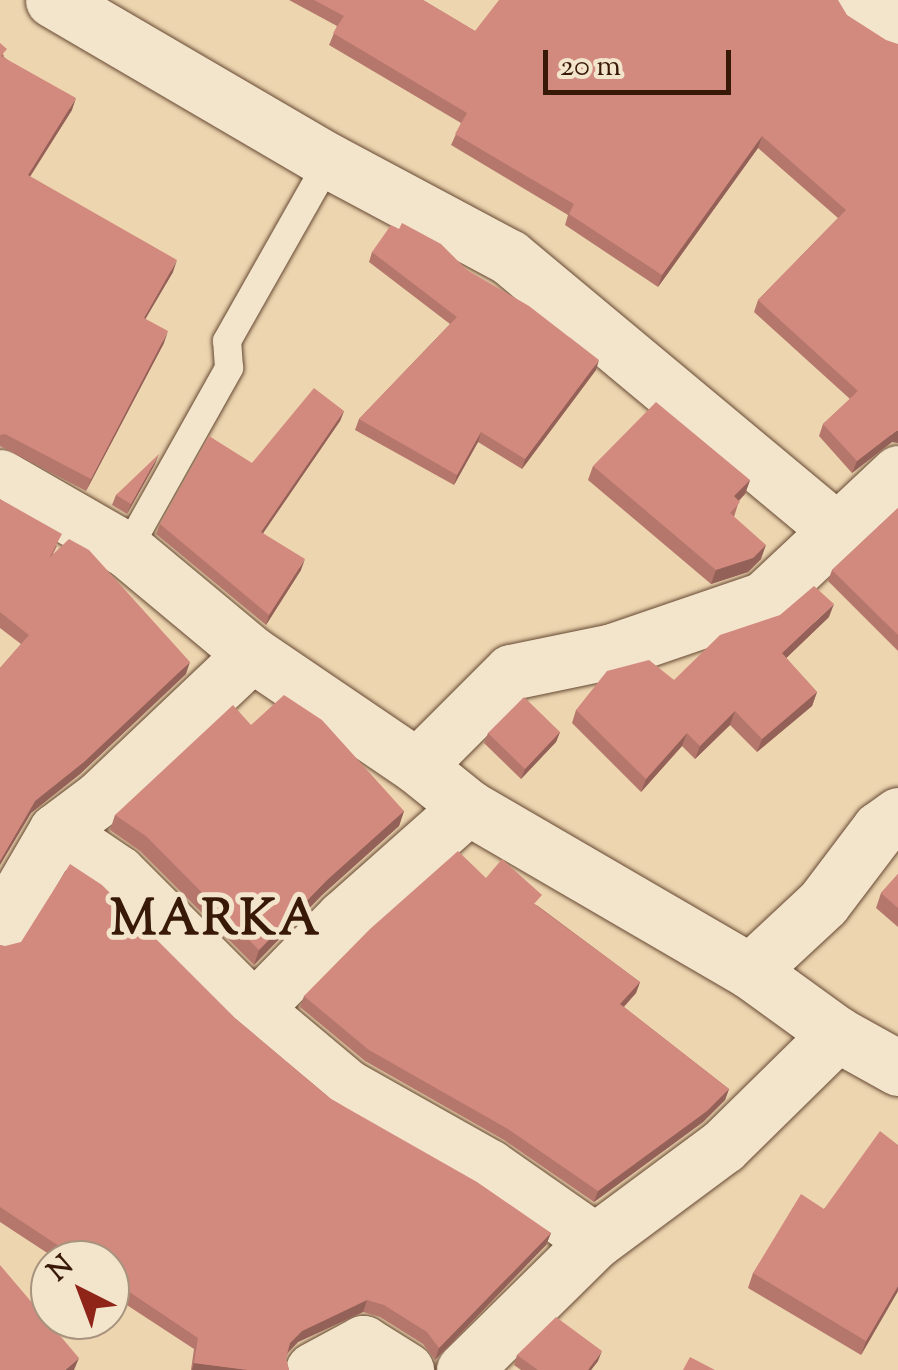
<!DOCTYPE html>
<style>
body{margin:0}
#map{position:relative;width:898px;height:1370px;overflow:hidden;background:#edd5b0;font-family:"Sorts Mill Goudy",serif}
div>[style]{position:absolute}
[style*='--x']{left:calc(var(--x)*1px);top:calc(var(--y)*1px);width:calc(var(--w)*1px);rotate:calc(var(--a)*1deg)}
.roads{filter:drop-shadow(0 0 2px #654832) drop-shadow(0 0 2px #654832)}
.service>*{height:28px;margin:-14px;padding:0 14px;transform-origin:14px;border-radius:14px;background:#f3e4cc}
.minor>*{height:55px;margin:-27.5px;padding:0 27.5px;transform-origin:27.5px;border-radius:27.5px;background:#f3e4cc}
.wall>*{inset:0;background:#b5776c}
.shaded-wall>*{inset:0;background:#946158}
.building>*{inset:0;background:#d38a7e}
span{translate:-50% -50%;white-space:nowrap;text-align:center;line-height:1.15;-webkit-text-stroke:10px #f3e4cc;paint-order:stroke}
.district-label{font-size:50px;color:#381908;font-weight:700;letter-spacing:2.5px}
.north{position:absolute;left:30px;top:1240px;width:100px;height:100px;box-sizing:border-box;background:#f3e4cc;border:2px solid #a8937e;border-radius:50%;rotate:318deg;font-size:28px;font-weight:700;line-height:40px;text-align:center;color:#381908}
.north::after{content:'';display:block;margin:auto;width:35px;height:45px;background:#8f2418;clip-path:polygon(50% 0,100% 100%,50% 72%,0 100%)}
.scale{position:absolute;left:543px;top:50px;width:188px;height:45px;box-sizing:border-box;border:5px solid #381908;border-top:0;padding-left:12px;font-size:30px;line-height:35px;white-space:nowrap;color:#381908;-webkit-text-stroke:8px #f3e4cc;paint-order:stroke}
</style>
<div id="map">
<div class="roads">
<div class="service">
<i style="--x:127;--y:550;--w:209;--a:-60.7"></i>
<i style="--x:229;--y:368;--w:27;--a:-94"></i>
<i style="--x:227;--y:341;--w:207;--a:-60.5"></i>
</div>
<div class="minor">
<i style="--x:53;--y:0;--w:320;--a:30.3"></i>
<i style="--x:329;--y:161;--w:204;--a:28.1"></i>
<i style="--x:509;--y:257;--w:428;--a:39.8"></i>
<i style="--x:860;--y:0;--w:45;--a:33.3"></i>
<i style="--x:0;--y:477;--w:146;--a:29.9"></i>
<i style="--x:127;--y:550;--w:163;--a:39.8"></i>
<i style="--x:252;--y:654;--w:199;--a:34.2"></i>
<i style="--x:417;--y:766;--w:65;--a:38.8"></i>
<i style="--x:468;--y:807;--w:326;--a:30.2"></i>
<i style="--x:750;--y:971;--w:107;--a:35.9"></i>
<i style="--x:837;--y:1034;--w:70;--a:29.1"></i>
<i style="--x:417;--y:766;--w:133;--a:-45"></i>
<i style="--x:511;--y:672;--w:103;--a:-11.7"></i>
<i style="--x:612;--y:651;--w:161;--a:-18.9"></i>
<i style="--x:764;--y:599;--w:184;--a:-43.2"></i>
<i style="--x:468;--y:807;--w:166;--a:138.4"></i>
<i style="--x:344;--y:917;--w:129;--a:134.4"></i>
<i style="--x:254;--y:1009;--w:121;--a:40"></i>
<i style="--x:347;--y:1087;--w:163;--a:29.4"></i>
<i style="--x:489;--y:1167;--w:129;--a:34.9"></i>
<i style="--x:56;--y:831;--w:75;--a:34.1"></i>
<i style="--x:118;--y:873;--w:192;--a:45"></i>
<i style="--x:0;--y:927;--w:111;--a:-59.7"></i>
<i style="--x:56;--y:831;--w:55;--a:-36.9"></i>
<i style="--x:100;--y:798;--w:209;--a:-43.5"></i>
<i style="--x:750;--y:971;--w:100;--a:-43"></i>
<i style="--x:823;--y:903;--w:93;--a:-52.9"></i>
<i style="--x:879;--y:829;--w:24;--a:-36"></i>
<i style="--x:313;--y:1370;--w:57;--a:-28.4"></i>
<i style="--x:363;--y:1343;--w:51;--a:32.1"></i>
<i style="--x:464;--y:1370;--w:184;--a:-44.6"></i>
<i style="--x:595;--y:1241;--w:159;--a:-36.6"></i>
<i style="--x:723;--y:1146;--w:160;--a:-44.5"></i>
</div>
</div>
<div class="wall">
<i style="clip-path:polygon(289px 0,423px 0,475px 31px,838px 0,892px 442px,852px 473px,819px 436px,823px 424px,850px 399px,754px 312px,758px 300px,838px 218px,758px 148px,658px 287px,565px 225px,568px 215px,451px 145px,461px 123px,329px 45px,337px 26px)"></i>
<i style="clip-path:polygon(0 43px,4px 57px,72px 110px,30px 177px,173px 272px,145px 319px,164px 343px,86px 491px,0 446px)"></i>
<i style="clip-path:polygon(372px 252px,467px 270px,596px 370px,522px 469px,478px 442px,454px 485px,355px 430px,359px 419px,450px 324px,369px 262px)"></i>
<i style="clip-path:polygon(344px 411px,340px 421px,263px 533px,301px 570px,266px 625px,156px 534px,160px 524px,252px 463px)"></i>
<i style="clip-path:polygon(155px 464px,127px 514px,112px 505px,116px 495px)"></i>
<i style="clip-path:polygon(593px 466px,750px 480px,745px 494px,739px 501px,734px 517px,761px 559px,748px 572px,711px 584px,588px 480px)"></i>
<i style="clip-path:polygon(0 499px,57px 546px,53px 554px,186px 674px,80px 774px,31px 813px,0 865px,0 668px,21px 644px,0 628px)"></i>
<i style="clip-path:polygon(898px 508px,898px 651px,828px 581px,832px 570px)"></i>
<i style="clip-path:polygon(829px 617px,786px 658px,817px 692px,812px 706px,757px 752px,730px 725px,695px 759px,682px 746px,641px 792px,572px 723px,576px 710px,674px 680px)"></i>
<i style="clip-path:polygon(251px 725px,404px 811px,399px 826px,322px 895px,254px 965px,140px 851px,110px 830px,115px 815px)"></i>
<i style="clip-path:polygon(560px 732px,556px 742px,521px 779px,484px 743px,488px 733px)"></i>
<i style="clip-path:polygon(898px 874px,898px 927px,876px 908px,881px 893px)"></i>
<i style="clip-path:polygon(486px 878px,538px 906px,640px 982px,636px 993px,624px 1007px,729px 1089px,725px 1100px,703px 1122px,594px 1202px,504px 1140px,365px 1061px,300px 1007px,304px 996px)"></i>
<i style="clip-path:polygon(0 945px,236px 1019px,331px 1099px,551px 1233px,546px 1245px,435px 1360px,423px 1344px,380px 1317px,363px 1312px,298px 1342px,288px 1353px,286px 1358px,289px 1370px,191px 1370px,194px 1349px,110px 1294px,110px 1260px,58px 1260px,0 1222px)"></i>
<i style="clip-path:polygon(898px 1145px,898px 1291px,861px 1355px,748px 1288px,753px 1273px,824px 1209px)"></i>
<i style="clip-path:polygon(517px 1355px,598px 1361px,591px 1370px,521px 1370px,514px 1365px)"></i>
</div>
<div class="shaded-wall">
<i style="clip-path:polygon(76px 98px,72px 110px,23px 187px,28px 175px)"></i>
<i style="clip-path:polygon(762px 136px,758px 148px,658px 287px,662px 275px)"></i>
<i style="clip-path:polygon(177px 260px,173px 272px,139px 330px,144px 318px)"></i>
<i style="clip-path:polygon(168px 331px,164px 343px,86px 491px,91px 479px)"></i>
<i style="clip-path:polygon(599px 360px,596px 370px,522px 469px,525px 459px)"></i>
<i style="clip-path:polygon(344px 411px,340px 421px,257px 542px,261px 532px)"></i>
<i style="clip-path:polygon(896px 431px,898px 431px,898px 443px,892px 442px,852px 473px,857px 461px)"></i>
<i style="clip-path:polygon(481px 432px,478px 442px,454px 485px,457px 475px)"></i>
<i style="clip-path:polygon(159px 454px,155px 464px,127px 514px,131px 504px)"></i>
<i style="clip-path:polygon(750px 480px,745px 494px,729px 510px,734px 496px)"></i>
<i style="clip-path:polygon(766px 545px,761px 559px,748px 572px,711px 584px,716px 570px)"></i>
<i style="clip-path:polygon(305px 559px,301px 570px,266px 625px,269px 615px)"></i>
<i style="clip-path:polygon(834px 604px,829px 617px,777px 667px,782px 653px)"></i>
<i style="clip-path:polygon(190px 662px,186px 674px,80px 774px,31px 813px,0 865px,0 861px,35px 801px)"></i>
<i style="clip-path:polygon(817px 692px,812px 706px,757px 752px,762px 739px)"></i>
<i style="clip-path:polygon(735px 711px,730px 725px,695px 759px,700px 746px)"></i>
<i style="clip-path:polygon(560px 732px,556px 742px,521px 779px,525px 769px)"></i>
<i style="clip-path:polygon(687px 733px,682px 746px,641px 792px,646px 779px)"></i>
<i style="clip-path:polygon(404px 811px,399px 826px,322px 895px,254px 965px,259px 950px,327px 880px)"></i>
<i style="clip-path:polygon(640px 982px,636px 993px,616px 1015px,620px 1004px)"></i>
<i style="clip-path:polygon(729px 1089px,725px 1100px,703px 1122px,594px 1202px,598px 1191px)"></i>
<i style="clip-path:polygon(551px 1233px,546px 1245px,435px 1360px,439px 1348px)"></i>
<i style="clip-path:polygon(898px 1286px,898px 1291px,861px 1355px,866px 1341px)"></i>
<i style="clip-path:polygon(367px 1300px,363px 1312px,298px 1342px,286px 1354px,290px 1343px,302px 1331px)"></i>
<i style="clip-path:polygon(602px 1351px,598px 1361px,591px 1370px,588px 1370px)"></i>
<i style="clip-path:polygon(79px 1358px,74px 1370px,65px 1370px)"></i>
<i style="clip-path:polygon(194px 1363px,248px 1370px,192px 1370px)"></i>
</div>
<div class="building">
<i style="clip-path:polygon(314px 0,423px 0,475px 31px,499px 0,838px 0,847px 15px,886px 40px,898px 44px,898px 431px,896px 431px,857px 461px,823px 424px,858px 391px,758px 300px,846px 210px,762px 136px,662px 275px,569px 214px,574px 204px,455px 134px,467px 113px,333px 33px,344px 16px)"></i>
<i style="clip-path:polygon(0 43px,7px 49px,1px 56px,76px 98px,28px 175px,177px 260px,144px 318px,168px 331px,91px 479px,5px 434px,0 435px)"></i>
<i style="clip-path:polygon(402px 223px,441px 244px,467px 270px,529px 306px,599px 360px,525px 459px,481px 432px,457px 475px,359px 419px,457px 317px,372px 252px,391px 225px,399px 229px)"></i>
<i style="clip-path:polygon(314px 388px,344px 411px,261px 532px,305px 559px,269px 615px,160px 524px,209px 436px,252px 463px)"></i>
<i style="clip-path:polygon(656px 402px,750px 480px,734px 496px,740px 502px,730px 513px,766px 545px,753px 558px,716px 570px,593px 466px)"></i>
<i style="clip-path:polygon(159px 454px,131px 504px,116px 495px)"></i>
<i style="clip-path:polygon(0 499px,62px 534px,49px 558px,69px 539px,89px 550px,190px 662px,84px 762px,35px 801px,0 861px,0 668px,29px 635px,0 612px)"></i>
<i style="clip-path:polygon(898px 508px,898px 635px,832px 570px)"></i>
<i style="clip-path:polygon(814px 586px,834px 604px,782px 653px,817px 692px,762px 739px,735px 711px,700px 746px,687px 733px,646px 779px,576px 710px,607px 671px,649px 660px,674px 680px,720px 635px,780px 615px)"></i>
<i style="clip-path:polygon(284px 695px,322px 720px,404px 811px,327px 880px,259px 950px,146px 836px,115px 815px,233px 705px,251px 725px)"></i>
<i style="clip-path:polygon(524px 697px,560px 732px,525px 769px,488px 733px)"></i>
<i style="clip-path:polygon(458px 851px,486px 878px,502px 859px,542px 895px,534px 904px,640px 982px,620px 1004px,729px 1089px,707px 1111px,598px 1191px,508px 1129px,369px 1050px,304px 996px,370px 929px)"></i>
<i style="clip-path:polygon(70px 864px,102px 885px,236px 1019px,331px 1099px,477px 1182px,551px 1233px,439px 1348px,427px 1332px,384px 1305px,367px 1300px,302px 1331px,290px 1343px,286px 1358px,289px 1370px,248px 1370px,194px 1363px,198px 1338px,110px 1279px,110px 1260px,80px 1260px,0 1207px,0 945px,5px 946px,21px 942px)"></i>
<i style="clip-path:polygon(898px 874px,898px 908px,881px 893px)"></i>
<i style="clip-path:polygon(880px 1131px,898px 1145px,898px 1286px,866px 1341px,753px 1273px,801px 1194px,824px 1209px)"></i>
<i style="clip-path:polygon(0 1265px,79px 1358px,65px 1370px,0 1370px)"></i>
<i style="clip-path:polygon(556px 1317px,602px 1351px,588px 1370px,538px 1370px,517px 1355px)"></i>
<i style="clip-path:polygon(690px 1357px,715px 1370px,683px 1370px)"></i>
</div>
<div class="district-label">
<span style="left:216px;top:923px">MARKA</span>
</div>
<div class="north">N</div>
<div class="scale">20 m</div>
</div>
